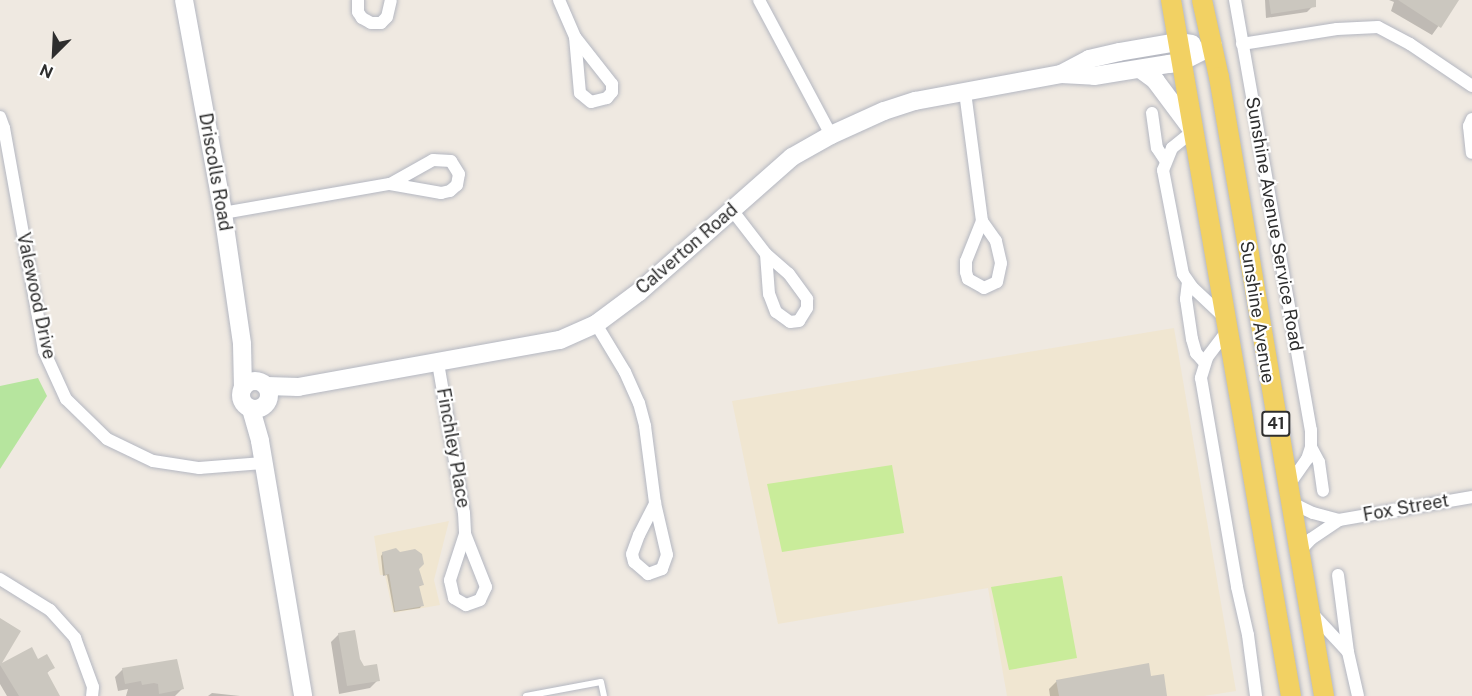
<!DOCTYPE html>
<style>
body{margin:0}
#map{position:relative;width:1472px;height:696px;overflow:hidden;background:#efe9e1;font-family:"Public Sans",sans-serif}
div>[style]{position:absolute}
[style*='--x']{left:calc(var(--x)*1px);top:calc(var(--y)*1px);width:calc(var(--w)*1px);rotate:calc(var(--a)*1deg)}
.education>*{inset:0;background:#f0e6d1}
.green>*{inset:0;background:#b6e59e}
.pitch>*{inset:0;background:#c9ec9a}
.shadow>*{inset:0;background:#0003}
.building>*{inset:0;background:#cbc7bf}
.roads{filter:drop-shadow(0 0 2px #b4b7c1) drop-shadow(0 0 2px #b4b7c1)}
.lane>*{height:6px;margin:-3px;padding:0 3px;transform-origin:3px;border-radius:3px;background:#fff}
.street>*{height:12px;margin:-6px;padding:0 6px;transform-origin:6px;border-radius:6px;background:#fff}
.secondary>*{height:18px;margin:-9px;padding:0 9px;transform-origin:9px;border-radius:9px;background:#fff}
.secondary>.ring{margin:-9px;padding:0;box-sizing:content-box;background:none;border:18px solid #fff;border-radius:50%}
.primary>*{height:20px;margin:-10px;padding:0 10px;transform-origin:10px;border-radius:10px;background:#f2d163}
span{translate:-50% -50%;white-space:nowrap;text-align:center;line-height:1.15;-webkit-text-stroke:4.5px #fff;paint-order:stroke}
.shield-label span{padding:2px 4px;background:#fff;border:2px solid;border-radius:4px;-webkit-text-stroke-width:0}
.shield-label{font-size:16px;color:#2e2e2e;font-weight:700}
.street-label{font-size:18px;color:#2e2e2e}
.north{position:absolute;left:24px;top:24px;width:60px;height:60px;-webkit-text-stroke:4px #fff;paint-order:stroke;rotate:204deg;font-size:16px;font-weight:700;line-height:24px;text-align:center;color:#2e2e2e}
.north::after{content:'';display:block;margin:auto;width:21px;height:27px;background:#2e2e2e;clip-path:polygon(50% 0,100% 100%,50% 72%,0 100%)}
</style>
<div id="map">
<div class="education">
<i style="clip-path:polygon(1174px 328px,1236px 691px,1204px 696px,1007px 696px,988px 588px,778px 624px,732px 401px)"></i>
<i style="clip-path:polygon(449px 521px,434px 580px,440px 605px,393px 613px,385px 575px,380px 575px,374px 536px)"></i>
</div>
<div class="green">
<i style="clip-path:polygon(38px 378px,47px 396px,0 469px,0 386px)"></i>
</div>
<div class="pitch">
<i style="clip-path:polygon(892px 465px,904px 533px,782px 552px,767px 484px)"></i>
<i style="clip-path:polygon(1062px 576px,1077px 658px,1009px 670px,991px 587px)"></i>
</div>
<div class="shadow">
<i style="clip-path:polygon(1265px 0,1311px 0,1312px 7px,1307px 12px,1266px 18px)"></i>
<i style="clip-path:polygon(1389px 0,1457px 0,1432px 35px,1391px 11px,1394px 2px)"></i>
<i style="clip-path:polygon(383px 553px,418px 569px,422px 585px,418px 587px,422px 605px,420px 608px,394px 612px,387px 575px,383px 576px,381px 556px)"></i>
<i style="clip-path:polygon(339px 634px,363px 668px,378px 680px,370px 688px,339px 694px,331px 642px)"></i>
<i style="clip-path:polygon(31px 649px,38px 661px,53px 667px,46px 674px,57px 696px,7px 696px,0 684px,0 665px)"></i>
<i style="clip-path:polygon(123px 669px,183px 688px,175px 696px,126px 696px,128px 689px,118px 691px,115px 677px)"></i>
<i style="clip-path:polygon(1150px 678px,1165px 696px,1050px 696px,1049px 689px,1057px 681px)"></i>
<i style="clip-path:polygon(212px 693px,240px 696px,208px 696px)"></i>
</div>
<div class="building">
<i style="clip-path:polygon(1269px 0,1316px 0,1316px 7px,1271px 14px)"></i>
<i style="clip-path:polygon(1398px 0,1459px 0,1441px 28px)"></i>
<i style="clip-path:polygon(396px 548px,400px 552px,415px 549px,422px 554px,424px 564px,419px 569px,424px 585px,419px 586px,424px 606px,395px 611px,389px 574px,385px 575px,382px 552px)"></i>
<i style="clip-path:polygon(0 618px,21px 631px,2px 663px,32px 647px,38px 659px,47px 654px,55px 668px,47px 672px,60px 696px,19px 696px,0 665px)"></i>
<i style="clip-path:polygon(355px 630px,360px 659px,364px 666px,377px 664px,380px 681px,347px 686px,338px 633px)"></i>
<i style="clip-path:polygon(177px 659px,184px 689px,159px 694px,158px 684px,154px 683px,142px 685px,141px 681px,125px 684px,122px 668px)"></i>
<i style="clip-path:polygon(1149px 663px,1151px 676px,1164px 674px,1167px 696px,1059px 696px,1056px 680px)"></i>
</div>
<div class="roads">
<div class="lane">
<i style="--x:526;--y:696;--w:76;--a:-10.6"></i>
<i style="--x:601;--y:682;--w:14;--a:78"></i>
</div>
<div class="street">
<i style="--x:358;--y:0;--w:12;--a:90"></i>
<i style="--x:358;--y:12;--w:7;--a:56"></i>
<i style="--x:362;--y:18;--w:10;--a:29"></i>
<i style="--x:371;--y:23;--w:10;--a:0"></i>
<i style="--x:381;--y:23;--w:8;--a:-45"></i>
<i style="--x:387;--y:17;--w:17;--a:-77"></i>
<i style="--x:559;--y:0;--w:40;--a:66.6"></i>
<i style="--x:575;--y:37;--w:60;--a:51.8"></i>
<i style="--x:612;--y:84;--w:8;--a:90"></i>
<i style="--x:612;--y:92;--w:8;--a:130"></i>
<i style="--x:607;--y:98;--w:16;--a:166"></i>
<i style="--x:591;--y:102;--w:14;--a:-141"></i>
<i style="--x:580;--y:93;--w:56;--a:-95.1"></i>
<i style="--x:759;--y:0;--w:153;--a:61.9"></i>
<i style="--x:1235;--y:0;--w:437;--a:80"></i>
<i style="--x:1311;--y:430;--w:17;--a:90"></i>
<i style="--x:1311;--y:447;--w:13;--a:108"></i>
<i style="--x:1307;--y:459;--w:33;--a:125"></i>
<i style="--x:1242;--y:44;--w:96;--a:-9"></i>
<i style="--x:1337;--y:29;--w:41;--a:-2.8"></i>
<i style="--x:1378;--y:27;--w:36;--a:28"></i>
<i style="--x:1410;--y:44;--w:75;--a:34.1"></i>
<i style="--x:965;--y:92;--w:130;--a:82.5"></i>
<i style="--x:982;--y:221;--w:43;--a:111.8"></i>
<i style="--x:966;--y:261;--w:11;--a:90"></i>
<i style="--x:966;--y:272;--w:7;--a:74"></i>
<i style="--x:968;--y:279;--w:18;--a:29"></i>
<i style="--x:984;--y:288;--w:14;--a:-25"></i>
<i style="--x:997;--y:282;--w:19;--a:-78"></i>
<i style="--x:1001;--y:263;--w:23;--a:-103"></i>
<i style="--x:996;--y:241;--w:24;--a:-125"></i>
<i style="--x:1152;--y:113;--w:35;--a:82"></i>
<i style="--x:1157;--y:148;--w:14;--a:56"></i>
<i style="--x:0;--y:117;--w:12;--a:70"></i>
<i style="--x:4;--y:128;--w:227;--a:79.8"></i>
<i style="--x:44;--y:351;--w:53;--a:65.4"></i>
<i style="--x:66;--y:399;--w:57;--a:44.3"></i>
<i style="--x:107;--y:439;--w:51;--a:25.6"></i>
<i style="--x:153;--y:461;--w:47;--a:8.7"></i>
<i style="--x:199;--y:468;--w:64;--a:-4.5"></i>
<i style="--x:1472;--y:119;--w:8;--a:113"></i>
<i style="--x:1469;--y:126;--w:27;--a:84"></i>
<i style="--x:1193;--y:131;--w:27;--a:141"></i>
<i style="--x:1172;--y:148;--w:24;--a:112"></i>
<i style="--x:1163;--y:170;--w:106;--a:79.1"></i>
<i style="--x:1183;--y:274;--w:16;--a:55"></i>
<i style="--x:1192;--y:287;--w:44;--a:43.2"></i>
<i style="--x:732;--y:210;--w:56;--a:52.3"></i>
<i style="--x:766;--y:254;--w:30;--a:41"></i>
<i style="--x:789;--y:274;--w:31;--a:54"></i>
<i style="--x:807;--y:299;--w:9;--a:90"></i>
<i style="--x:807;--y:308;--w:15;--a:122"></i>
<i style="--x:799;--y:321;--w:9;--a:174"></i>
<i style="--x:790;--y:322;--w:17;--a:-144"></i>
<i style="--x:776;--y:312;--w:19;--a:-111"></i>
<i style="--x:769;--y:294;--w:40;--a:-94.3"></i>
<i style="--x:223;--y:213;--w:169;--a:-9.9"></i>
<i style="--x:390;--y:184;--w:52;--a:10"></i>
<i style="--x:441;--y:193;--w:9;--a:-13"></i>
<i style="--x:450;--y:191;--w:9;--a:-41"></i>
<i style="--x:457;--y:185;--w:11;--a:-80"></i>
<i style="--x:459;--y:174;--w:15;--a:-122"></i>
<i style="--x:451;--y:161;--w:18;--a:-177"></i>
<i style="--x:433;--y:160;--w:49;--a:150.8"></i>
<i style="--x:1188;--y:282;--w:17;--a:97"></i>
<i style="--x:1186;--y:299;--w:40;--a:81.5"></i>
<i style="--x:1192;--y:339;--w:15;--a:74"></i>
<i style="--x:1196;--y:353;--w:13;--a:48"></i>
<i style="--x:596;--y:324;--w:56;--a:58.9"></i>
<i style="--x:625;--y:372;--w:34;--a:66"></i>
<i style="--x:639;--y:403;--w:24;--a:75"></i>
<i style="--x:645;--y:426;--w:78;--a:82.6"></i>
<i style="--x:655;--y:503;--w:53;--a:77"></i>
<i style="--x:667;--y:555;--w:15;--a:110"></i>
<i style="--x:662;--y:569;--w:15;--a:160"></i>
<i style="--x:648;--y:574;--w:18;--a:-139"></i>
<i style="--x:634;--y:562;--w:8;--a:-104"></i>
<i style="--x:632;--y:554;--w:20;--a:-70"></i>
<i style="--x:639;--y:535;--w:36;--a:-63"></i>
<i style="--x:1227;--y:331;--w:34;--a:127"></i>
<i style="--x:1207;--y:358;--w:21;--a:107"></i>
<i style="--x:1201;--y:378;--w:212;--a:80.2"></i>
<i style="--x:1237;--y:587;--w:49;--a:77.1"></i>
<i style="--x:1248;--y:635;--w:62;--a:82.5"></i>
<i style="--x:438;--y:363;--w:152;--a:80.2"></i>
<i style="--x:464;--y:513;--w:21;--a:87"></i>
<i style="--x:465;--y:534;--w:57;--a:68.4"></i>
<i style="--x:486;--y:587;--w:14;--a:115"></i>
<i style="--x:480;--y:600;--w:15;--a:160"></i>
<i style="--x:466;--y:605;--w:14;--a:-150"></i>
<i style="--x:454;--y:598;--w:18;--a:-103"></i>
<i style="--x:450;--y:580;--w:48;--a:-71.9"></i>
<i style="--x:1311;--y:447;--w:17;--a:62"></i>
<i style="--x:1319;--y:462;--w:29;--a:82"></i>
<i style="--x:1290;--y:502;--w:25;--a:26"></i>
<i style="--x:1313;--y:513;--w:27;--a:15"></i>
<i style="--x:1298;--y:553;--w:19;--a:-47"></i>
<i style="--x:1311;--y:539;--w:34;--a:-34"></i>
<i style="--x:1339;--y:520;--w:135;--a:-9.8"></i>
<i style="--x:1338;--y:575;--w:78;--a:82.6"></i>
<i style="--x:0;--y:579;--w:59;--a:31.8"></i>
<i style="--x:50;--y:610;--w:38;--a:48"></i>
<i style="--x:75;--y:638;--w:52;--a:69.8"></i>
<i style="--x:93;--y:687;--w:9;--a:96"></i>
<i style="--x:1311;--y:612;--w:54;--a:47.2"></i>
<i style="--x:1348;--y:652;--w:45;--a:77.2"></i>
</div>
<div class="secondary">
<i style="--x:184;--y:0;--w:217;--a:79.6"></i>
<i style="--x:223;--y:213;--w:132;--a:81.7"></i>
<i style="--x:242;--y:344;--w:44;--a:88.7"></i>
<i style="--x:1140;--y:69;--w:19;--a:36"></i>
<i style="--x:1155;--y:80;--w:64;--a:53.3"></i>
<i style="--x:1063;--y:73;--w:30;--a:-28"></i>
<i style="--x:1089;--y:59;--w:31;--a:-13"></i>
<i style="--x:1119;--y:52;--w:60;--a:-9.6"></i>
<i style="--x:1178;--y:42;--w:14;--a:8"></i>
<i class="ring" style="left:241px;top:381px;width:10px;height:10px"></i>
<i style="--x:267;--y:386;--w:31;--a:2"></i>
<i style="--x:298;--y:387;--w:266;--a:-10.2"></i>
<i style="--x:560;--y:340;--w:39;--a:-24"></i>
<i style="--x:596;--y:324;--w:54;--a:-36.7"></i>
<i style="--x:639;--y:292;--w:204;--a:-41.4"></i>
<i style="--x:792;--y:157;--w:45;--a:-29.4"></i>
<i style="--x:831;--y:135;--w:58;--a:-24.4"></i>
<i style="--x:884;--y:111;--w:33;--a:-18"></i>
<i style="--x:915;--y:101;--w:148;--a:-10.5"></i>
<i style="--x:1061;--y:74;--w:33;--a:3"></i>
<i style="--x:1094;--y:76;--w:76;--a:-9.1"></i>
<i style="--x:1169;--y:64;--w:12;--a:-9"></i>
<i style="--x:1181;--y:62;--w:36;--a:-27"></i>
<i style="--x:251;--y:409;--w:33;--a:74"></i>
<i style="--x:260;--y:441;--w:259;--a:80.4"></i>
</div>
<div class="primary">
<i style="--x:1171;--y:0;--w:706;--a:80.22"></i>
<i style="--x:1202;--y:0;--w:79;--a:77.6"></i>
<i style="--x:1219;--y:77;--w:628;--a:80.37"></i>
</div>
</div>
<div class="shield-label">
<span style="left:1276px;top:424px">41</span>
</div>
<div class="street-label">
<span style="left:215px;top:172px;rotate:80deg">Driscolls Road</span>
<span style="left:1274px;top:224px;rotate:80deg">Sunshine Avenue Service Road</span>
<span style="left:687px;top:249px;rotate:-41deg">Calverton Road</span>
<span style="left:36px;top:296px;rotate:78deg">Valewood Drive</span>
<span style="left:1257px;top:312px;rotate:81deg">Sunshine Avenue</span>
<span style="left:453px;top:448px;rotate:80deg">Finchley Place</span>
<span style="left:1406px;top:508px;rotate:-10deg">Fox Street</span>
</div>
<div class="north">N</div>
</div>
